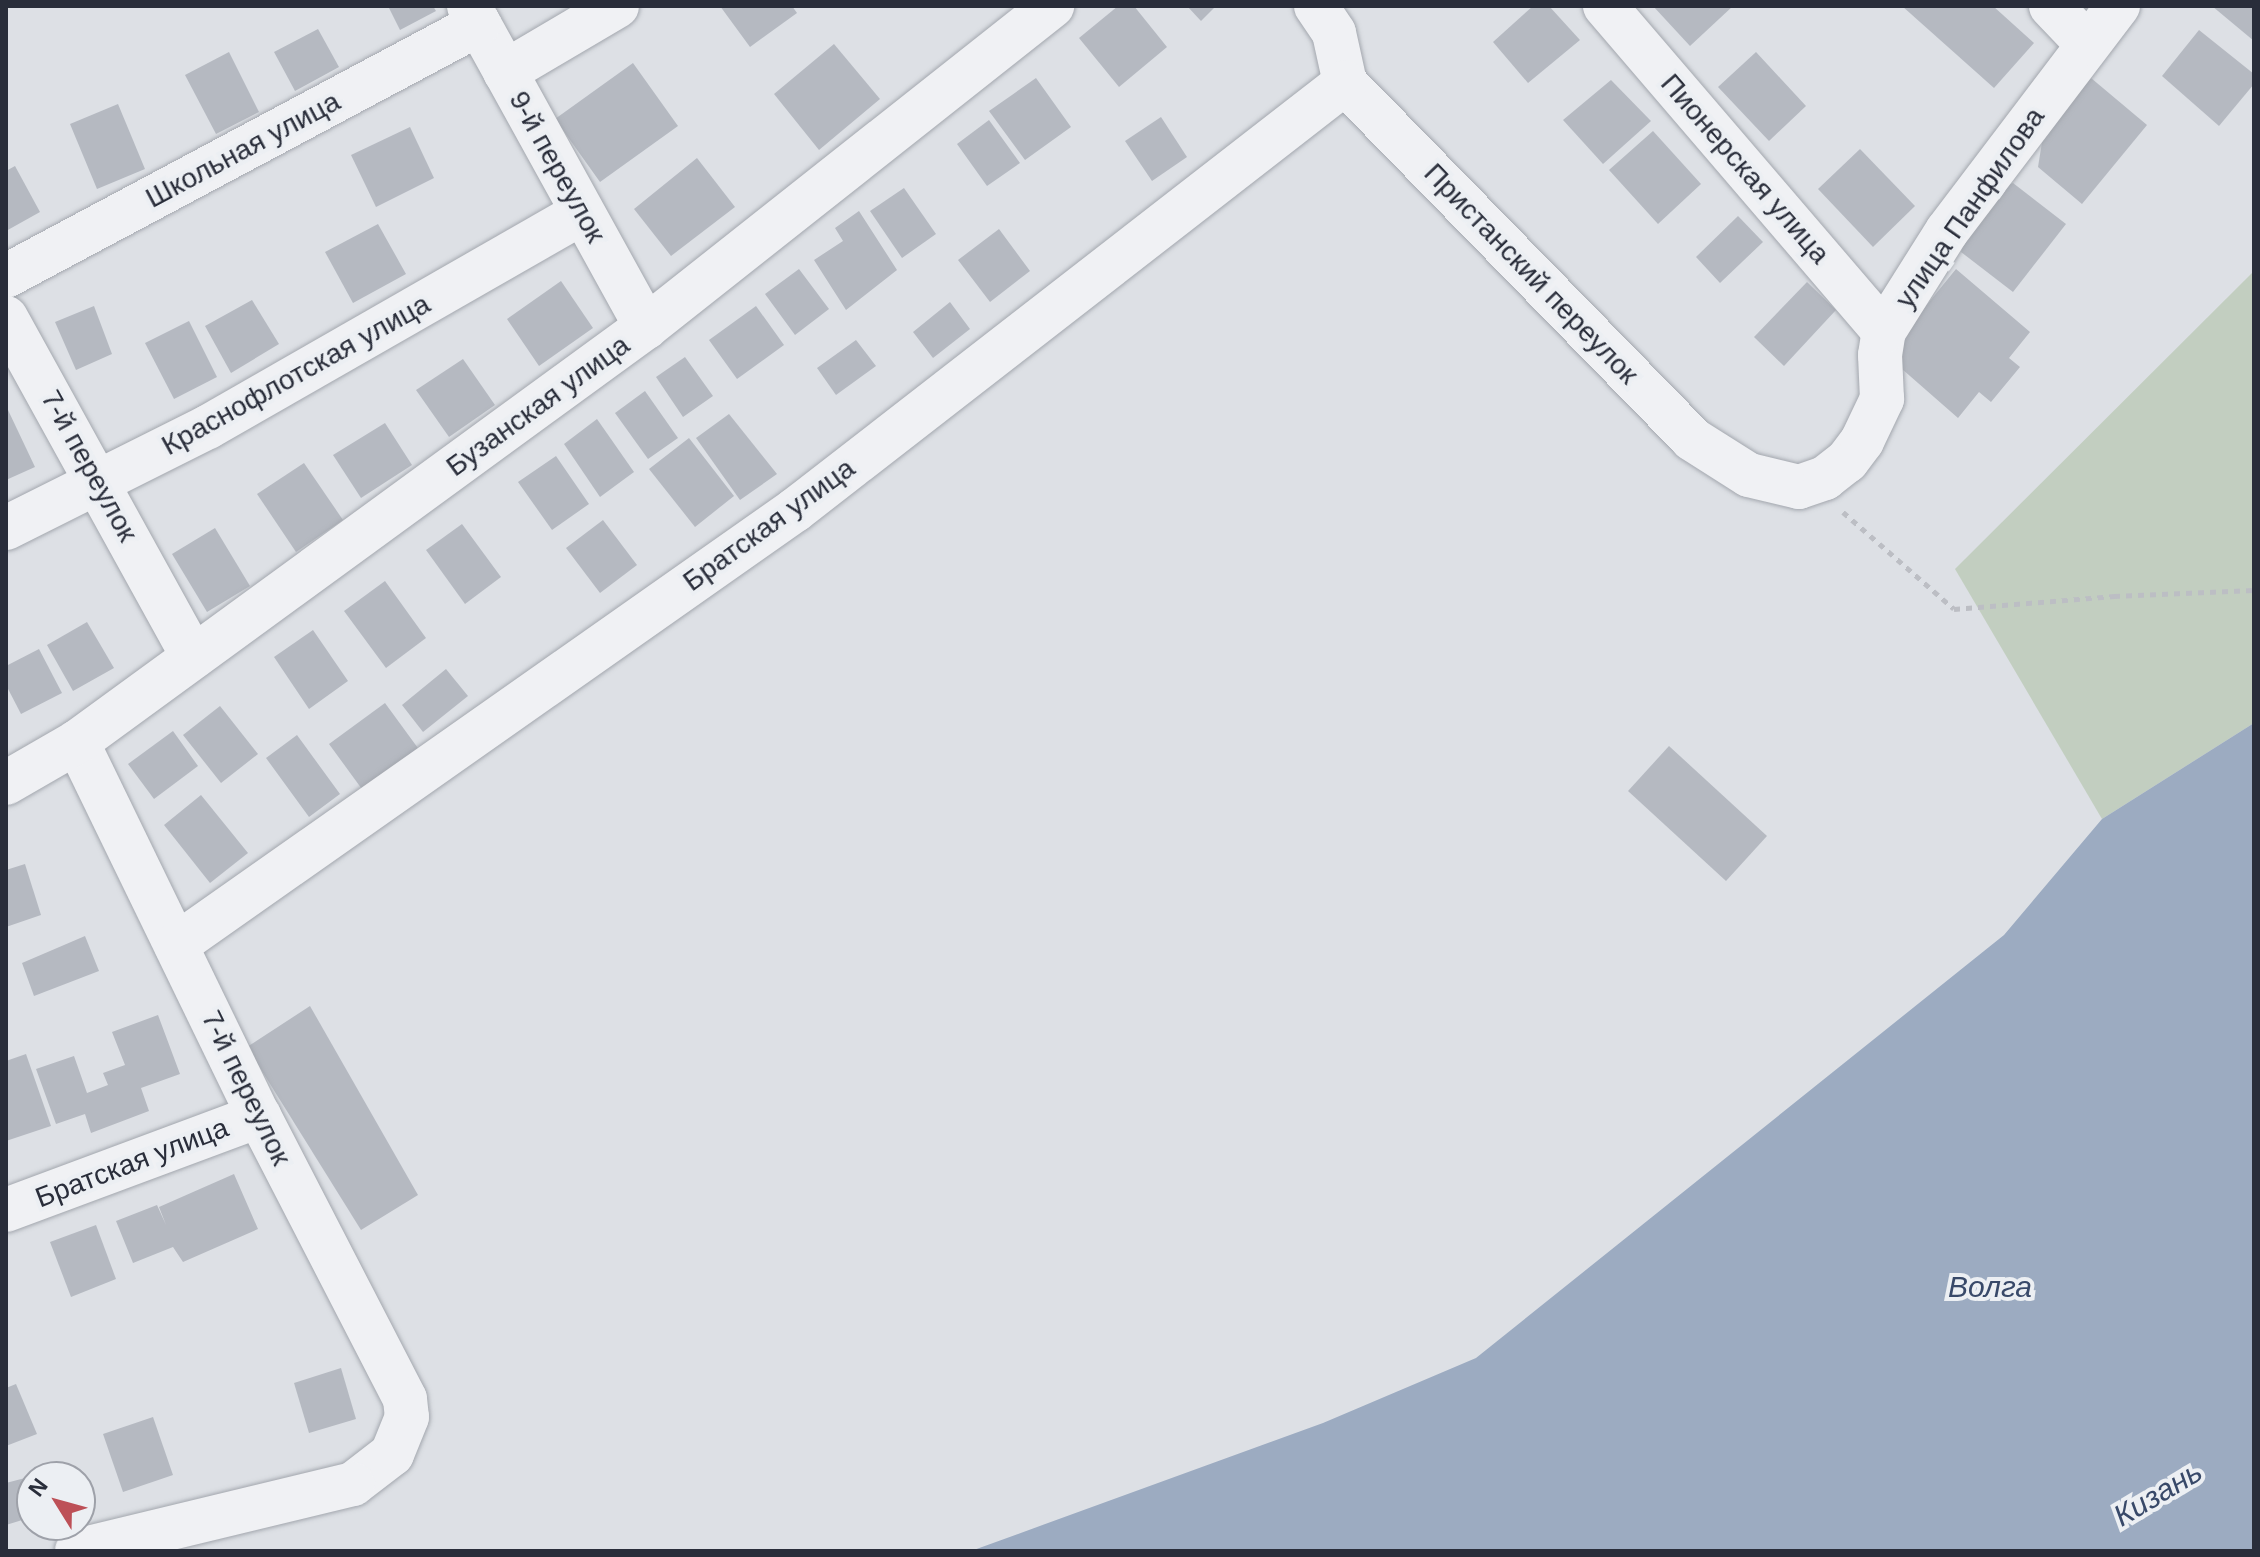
<!DOCTYPE html>
<meta charset="utf-8">
<style>
body{margin:0}
#map{position:relative;width:2260px;height:1557px;overflow:hidden;background:#dde0e5;font-family:Arial,sans-serif}
div>[style]{position:absolute}
[style*='--x']{left:calc(var(--x)*1px);top:calc(var(--y)*1px);width:calc(var(--w)*1px);rotate:calc(var(--a)*1deg)}
.green>*{inset:0;background:#c2cec0}
.water>*{inset:0;background:#9cabc1}
.building>*{inset:0;background:#b5b9c1}
.path>*{height:5px;margin-top:-2.5px;transform-origin:0;background:repeating-linear-gradient(90deg,#bcbec4 0 6px,transparent 0 12px)}
.roads{filter:drop-shadow(0 0 2px #a3a7ae) drop-shadow(0 0 2px #a3a7ae)}
.minor>*{height:44px;margin:-22px;padding:0 22px;transform-origin:22px;border-radius:22px;background:#f0f1f4}
span{translate:-50% -50%;white-space:nowrap;text-align:center;line-height:1.15;-webkit-text-stroke:8px #eceff3;paint-order:stroke}
.street-label{font-size:28px;color:#292d3a}
.water-label{font-size:30px;color:#384969;font-style:italic}
.frame{position:absolute;inset:0;border:8px solid #292d3a;pointer-events:none}
.north{position:absolute;left:16px;top:1461px;width:80px;height:80px;box-sizing:border-box;background:#eceff3;border:2px solid #9ea1a9;border-radius:50%;rotate:307deg;font-size:22px;font-weight:700;line-height:32px;text-align:center;color:#292d3a}
.north::after{content:'';display:block;margin:auto;width:28px;height:36px;background:#bd5057;clip-path:polygon(50% 0,100% 100%,50% 72%,0 100%)}
</style>
<div id="map">
<div class="green">
<i style="clip-path:polygon(2254px 271px,2254px 723px,2102px 819px,1955px 569px)"></i>
</div>
<div class="water">
<i style="clip-path:polygon(2254px 723px,2254px 1551px,971px 1551px,1323px 1423px,1476px 1358px,2004px 935px,2102px 819px)"></i>
</div>
<div class="building">
<i style="clip-path:polygon(388px 6px,433px 6px,436px 11px,400px 30px)"></i>
<i style="clip-path:polygon(720px 6px,792px 6px,797px 13px,750px 47px)"></i>
<i style="clip-path:polygon(1118px 6px,1134px 6px,1167px 47px,1119px 87px,1079px 38px)"></i>
<i style="clip-path:polygon(1187px 6px,1216px 6px,1201px 21px)"></i>
<i style="clip-path:polygon(1533px 6px,1549px 6px,1580px 40px,1528px 83px,1493px 42px)"></i>
<i style="clip-path:polygon(1653px 6px,1733px 6px,1690px 46px)"></i>
<i style="clip-path:polygon(1902px 6px,1993px 6px,2034px 43px,1994px 88px)"></i>
<i style="clip-path:polygon(2212px 6px,2254px 6px,2254px 41px)"></i>
<i style="clip-path:polygon(318px 29px,339px 67px,295px 91px,274px 52px)"></i>
<i style="clip-path:polygon(2199px 30px,2254px 74px,2254px 84px,2219px 126px,2162px 76px)"></i>
<i style="clip-path:polygon(834px 44px,880px 99px,819px 150px,774px 94px)"></i>
<i style="clip-path:polygon(229px 52px,259px 112px,216px 134px,185px 75px)"></i>
<i style="clip-path:polygon(1756px 52px,1806px 106px,1769px 141px,1718px 87px)"></i>
<i style="clip-path:polygon(633px 63px,678px 126px,600px 182px,555px 119px)"></i>
<i style="clip-path:polygon(1036px 78px,1071px 127px,1025px 160px,989px 111px)"></i>
<i style="clip-path:polygon(2091px 78px,2147px 125px,2082px 204px,2038px 167px,2043px 136px)"></i>
<i style="clip-path:polygon(1611px 80px,1651px 121px,1603px 164px,1563px 120px)"></i>
<i style="clip-path:polygon(118px 104px,145px 169px,97px 189px,70px 124px)"></i>
<i style="clip-path:polygon(1161px 117px,1187px 157px,1152px 181px,1125px 141px)"></i>
<i style="clip-path:polygon(989px 120px,1020px 163px,987px 186px,957px 144px)"></i>
<i style="clip-path:polygon(410px 127px,434px 178px,376px 207px,351px 155px)"></i>
<i style="clip-path:polygon(1653px 131px,1701px 184px,1658px 224px,1609px 170px)"></i>
<i style="clip-path:polygon(1860px 149px,1915px 206px,1873px 247px,1818px 189px)"></i>
<i style="clip-path:polygon(697px 158px,735px 207px,671px 256px,634px 209px)"></i>
<i style="clip-path:polygon(15px 166px,40px 212px,6px 231px,6px 171px)"></i>
<i style="clip-path:polygon(2013px 183px,2066px 224px,2013px 292px,1961px 252px,1970px 214px,1985px 194px)"></i>
<i style="clip-path:polygon(904px 188px,936px 234px,902px 258px,870px 211px)"></i>
<i style="clip-path:polygon(859px 211px,897px 270px,846px 310px,814px 260px,843px 241px,835px 228px)"></i>
<i style="clip-path:polygon(1738px 216px,1763px 242px,1720px 283px,1696px 257px)"></i>
<i style="clip-path:polygon(378px 224px,406px 274px,353px 303px,325px 252px)"></i>
<i style="clip-path:polygon(999px 229px,1030px 271px,990px 302px,958px 260px)"></i>
<i style="clip-path:polygon(799px 269px,829px 309px,795px 335px,765px 294px)"></i>
<i style="clip-path:polygon(1956px 269px,2030px 332px,2009px 358px,2020px 367px,1991px 402px,1979px 392px,1958px 418px,1886px 355px)"></i>
<i style="clip-path:polygon(561px 281px,593px 328px,539px 366px,507px 319px)"></i>
<i style="clip-path:polygon(1807px 282px,1836px 310px,1784px 366px,1754px 337px)"></i>
<i style="clip-path:polygon(252px 300px,279px 344px,231px 373px,205px 326px)"></i>
<i style="clip-path:polygon(950px 302px,970px 329px,933px 358px,913px 332px)"></i>
<i style="clip-path:polygon(94px 306px,112px 354px,76px 370px,55px 322px)"></i>
<i style="clip-path:polygon(756px 306px,784px 345px,737px 379px,709px 340px)"></i>
<i style="clip-path:polygon(189px 321px,217px 377px,174px 399px,145px 343px)"></i>
<i style="clip-path:polygon(856px 340px,876px 366px,836px 395px,817px 368px)"></i>
<i style="clip-path:polygon(685px 357px,713px 396px,683px 417px,656px 377px)"></i>
<i style="clip-path:polygon(463px 359px,495px 405px,449px 437px,416px 390px)"></i>
<i style="clip-path:polygon(645px 391px,678px 438px,648px 459px,615px 413px)"></i>
<i style="clip-path:polygon(8px 410px,35px 467px,6px 480px,6px 411px)"></i>
<i style="clip-path:polygon(729px 414px,777px 474px,740px 500px,696px 438px)"></i>
<i style="clip-path:polygon(597px 419px,634px 472px,600px 497px,564px 444px)"></i>
<i style="clip-path:polygon(385px 423px,412px 465px,361px 498px,333px 455px)"></i>
<i style="clip-path:polygon(689px 438px,734px 496px,695px 527px,649px 469px)"></i>
<i style="clip-path:polygon(556px 456px,589px 504px,552px 530px,518px 482px)"></i>
<i style="clip-path:polygon(304px 463px,343px 520px,296px 552px,257px 494px)"></i>
<i style="clip-path:polygon(603px 520px,637px 565px,600px 593px,566px 548px)"></i>
<i style="clip-path:polygon(462px 524px,501px 577px,465px 604px,426px 550px)"></i>
<i style="clip-path:polygon(215px 528px,250px 586px,207px 612px,172px 554px)"></i>
<i style="clip-path:polygon(385px 581px,426px 638px,386px 668px,344px 611px)"></i>
<i style="clip-path:polygon(87px 622px,114px 668px,73px 691px,47px 645px)"></i>
<i style="clip-path:polygon(313px 630px,348px 681px,309px 709px,274px 657px)"></i>
<i style="clip-path:polygon(39px 649px,62px 693px,21px 714px,6px 685px,6px 666px)"></i>
<i style="clip-path:polygon(446px 669px,468px 696px,423px 732px,402px 705px)"></i>
<i style="clip-path:polygon(385px 703px,423px 755px,367px 796px,329px 744px)"></i>
<i style="clip-path:polygon(220px 706px,258px 754px,221px 783px,183px 735px)"></i>
<i style="clip-path:polygon(173px 731px,198px 766px,154px 799px,128px 764px)"></i>
<i style="clip-path:polygon(297px 735px,340px 794px,309px 817px,266px 758px)"></i>
<i style="clip-path:polygon(1669px 746px,1767px 836px,1726px 881px,1628px 791px)"></i>
<i style="clip-path:polygon(201px 795px,248px 853px,210px 883px,164px 825px)"></i>
<i style="clip-path:polygon(25px 864px,41px 915px,6px 927px,6px 870px)"></i>
<i style="clip-path:polygon(85px 936px,99px 971px,34px 996px,22px 963px)"></i>
<i style="clip-path:polygon(310px 1006px,418px 1195px,361px 1230px,247px 1047px)"></i>
<i style="clip-path:polygon(158px 1015px,180px 1074px,141px 1088px,149px 1111px,91px 1133px,85px 1114px,56px 1124px,36px 1069px,74px 1056px,87px 1093px,108px 1085px,103px 1073px,125px 1065px,112px 1032px)"></i>
<i style="clip-path:polygon(26px 1054px,51px 1126px,6px 1141px,6px 1061px)"></i>
<i style="clip-path:polygon(234px 1174px,258px 1229px,183px 1262px,173px 1247px,133px 1263px,116px 1221px,157px 1205px,166px 1225px,159px 1207px)"></i>
<i style="clip-path:polygon(96px 1225px,116px 1279px,71px 1297px,50px 1242px)"></i>
<i style="clip-path:polygon(341px 1368px,356px 1419px,309px 1433px,294px 1383px)"></i>
<i style="clip-path:polygon(16px 1384px,37px 1434px,6px 1446px,6px 1388px)"></i>
<i style="clip-path:polygon(153px 1417px,173px 1475px,123px 1492px,103px 1434px)"></i>
<i style="clip-path:polygon(44px 1473px,45px 1477px,32px 1477px,32px 1517px,6px 1525px,6px 1483px)"></i>
</div>
<div class="path">
<i style="--x:1843;--y:512;--w:147;--a:41.1"></i>
<i style="--x:1954;--y:609;--w:161;--a:-4.6"></i>
<i style="--x:2114;--y:596;--w:140;--a:-2.5"></i>
</div>
<div class="roads">
<div class="minor">
<i style="--x:469;--y:6;--w:367;--a:61.1"></i>
<i style="--x:1316;--y:6;--w:32;--a:56"></i>
<i style="--x:1334;--y:33;--w:51;--a:77.6"></i>
<i style="--x:1345;--y:83;--w:497;--a:45.7"></i>
<i style="--x:1692;--y:439;--w:67;--a:32.3"></i>
<i style="--x:1749;--y:475;--w:51;--a:13.5"></i>
<i style="--x:1799;--y:487;--w:28;--a:-19"></i>
<i style="--x:1825;--y:478;--w:28;--a:-38"></i>
<i style="--x:1847;--y:461;--w:25;--a:-53"></i>
<i style="--x:1862;--y:441;--w:47;--a:-64.5"></i>
<i style="--x:1882;--y:399;--w:44;--a:-92.6"></i>
<i style="--x:1880;--y:355;--w:24;--a:-81"></i>
<i style="--x:1884;--y:331;--w:118;--a:-57.8"></i>
<i style="--x:1947;--y:231;--w:283;--a:-52.8"></i>
<i style="--x:1605;--y:6;--w:428;--a:49.4"></i>
<i style="--x:2051;--y:6;--w:52;--a:46.5"></i>
<i style="--x:505;--y:72;--w:130;--a:-30.5"></i>
<i style="--x:6;--y:276;--w:536;--a:-28.05"></i>
<i style="--x:6;--y:318;--w:387;--a:61.1"></i>
<i style="--x:6;--y:528;--w:226;--a:-26.6"></i>
<i style="--x:208;--y:427;--w:430;--a:-29.8"></i>
<i style="--x:77;--y:742;--w:416;--a:64.1"></i>
<i style="--x:259;--y:1116;--w:318;--a:62.7"></i>
<i style="--x:405;--y:1399;--w:18;--a:84"></i>
<i style="--x:407;--y:1417;--w:40;--a:112"></i>
<i style="--x:392;--y:1454;--w:49;--a:142.4"></i>
<i style="--x:353;--y:1484;--w:284;--a:166.4"></i>
<i style="--x:6;--y:783;--w:82;--a:-30"></i>
<i style="--x:77;--y:742;--w:704;--a:-36.11"></i>
<i style="--x:646;--y:327;--w:518;--a:-38.33"></i>
<i style="--x:176;--y:945;--w:757;--a:-35.1"></i>
<i style="--x:795;--y:510;--w:696;--a:-37.82"></i>
<i style="--x:6;--y:1210;--w:270;--a:-20.4"></i>
</div>
</div>
<div class="street-label">
<span style="left:243px;top:150px;rotate:-28deg">Школьная улица</span>
<span style="left:557px;top:167px;rotate:61deg">9-й переулок</span>
<span style="left:1745px;top:169px;rotate:49deg">Пионерская улица</span>
<span style="left:1970px;top:208px;rotate:-55deg">улица Панфилова</span>
<span style="left:1531px;top:274px;rotate:46deg">Пристанский переулок</span>
<span style="left:296px;top:375px;rotate:-29deg">Краснофлотская улица</span>
<span style="left:538px;top:406px;rotate:-36deg">Бузанская улица</span>
<span style="left:89px;top:466px;rotate:61deg">7-й переулок</span>
<span style="left:769px;top:525px;rotate:-36deg">Братская улица</span>
<span style="left:246px;top:1088px;rotate:64deg">7-й переулок</span>
<span style="left:132px;top:1163px;rotate:-21deg">Братская улица</span>
</div>
<div class="water-label">
<span style="left:1990px;top:1287px">Волга</span>
<span style="left:2158px;top:1494px;rotate:-31deg">Кизань</span>
</div>
<div class="frame"></div>
<div class="north">N</div>
</div>
